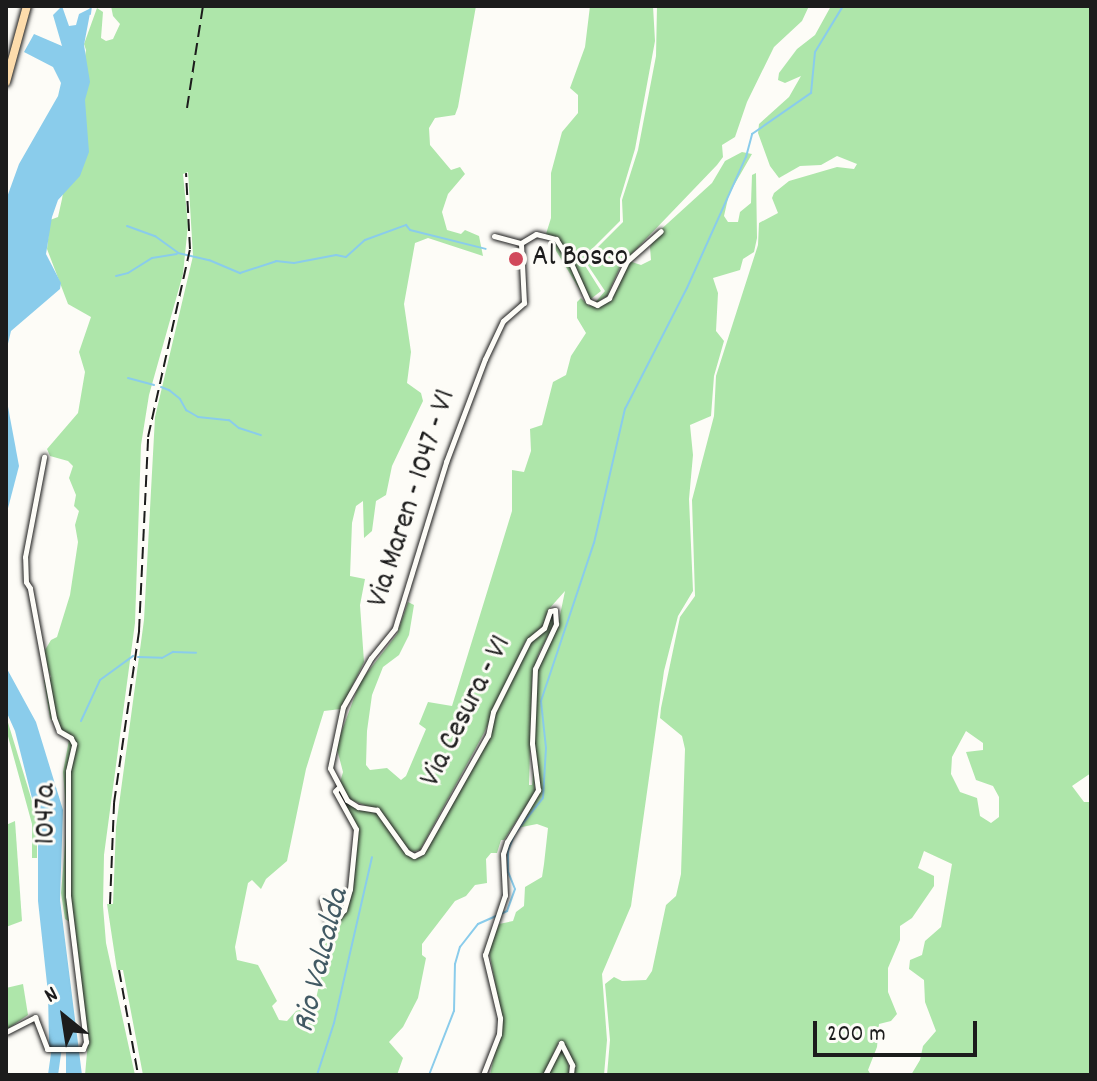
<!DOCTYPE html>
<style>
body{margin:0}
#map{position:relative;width:1097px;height:1081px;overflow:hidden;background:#fdfcf7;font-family:Dekko,sans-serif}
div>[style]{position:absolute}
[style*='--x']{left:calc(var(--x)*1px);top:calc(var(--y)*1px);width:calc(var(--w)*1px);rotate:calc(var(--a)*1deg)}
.green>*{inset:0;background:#aee6aa}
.water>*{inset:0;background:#8acceb}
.stream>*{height:2px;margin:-1px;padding:0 1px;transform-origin:1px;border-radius:1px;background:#8acceb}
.river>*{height:10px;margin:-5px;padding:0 5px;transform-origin:5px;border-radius:5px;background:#8acceb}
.roads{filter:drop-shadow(0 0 2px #1c1c1c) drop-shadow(0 0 2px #1c1c1c)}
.minor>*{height:5px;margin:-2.5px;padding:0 2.5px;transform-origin:2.5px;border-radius:2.5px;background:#fdfcf7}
.primary>*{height:8px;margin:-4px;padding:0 4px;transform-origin:4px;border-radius:4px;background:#fddcac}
.rail>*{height:2px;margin-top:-1px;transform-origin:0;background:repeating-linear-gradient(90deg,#1c1c1c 0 12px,transparent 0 18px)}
.dots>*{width:22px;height:22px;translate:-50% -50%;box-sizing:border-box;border:4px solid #fdfcf7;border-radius:50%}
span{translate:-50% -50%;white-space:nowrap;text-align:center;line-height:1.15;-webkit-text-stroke:6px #fdfcf7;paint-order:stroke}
.poi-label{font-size:30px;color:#1c1c1c}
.left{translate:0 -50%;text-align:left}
.street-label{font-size:30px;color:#1c1c1c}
.water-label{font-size:32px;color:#425a64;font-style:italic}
.frame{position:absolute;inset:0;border:8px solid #1c1c1c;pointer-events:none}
.north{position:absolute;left:24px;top:977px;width:80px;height:80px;-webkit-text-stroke:6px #fdfcf7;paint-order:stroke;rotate:330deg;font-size:22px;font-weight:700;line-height:32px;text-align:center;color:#1c1c1c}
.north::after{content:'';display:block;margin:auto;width:28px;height:36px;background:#1c1c1c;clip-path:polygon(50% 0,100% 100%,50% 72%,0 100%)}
.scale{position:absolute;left:813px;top:1021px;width:164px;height:36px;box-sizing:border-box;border:4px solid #1c1c1c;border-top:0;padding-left:10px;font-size:24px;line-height:28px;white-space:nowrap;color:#1c1c1c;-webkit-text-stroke:6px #fdfcf7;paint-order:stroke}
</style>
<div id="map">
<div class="green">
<i style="clip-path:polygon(111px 6px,476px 6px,458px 107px,455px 115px,435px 118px,429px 128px,430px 145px,451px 170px,460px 167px,465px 174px,448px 194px,442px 212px,447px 230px,461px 234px,465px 230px,479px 236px,483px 256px,428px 238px,415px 243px,404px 304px,411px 352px,407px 383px,421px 393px,423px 401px,392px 466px,386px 495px,376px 501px,372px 531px,364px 538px,363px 501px,356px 506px,352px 523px,350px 576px,365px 579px,360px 605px,364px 662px,341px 709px,324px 711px,306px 769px,287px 861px,266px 879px,261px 889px,252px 880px,248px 883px,235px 947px,237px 960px,258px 965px,277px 1001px,272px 1006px,279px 1020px,287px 1021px,296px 1011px,315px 1003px,323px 968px,311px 964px,336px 929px,331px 921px,340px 912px,347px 895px,356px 830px,339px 794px,357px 809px,379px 814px,406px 855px,414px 858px,423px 854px,490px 736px,496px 712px,525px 652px,531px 642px,547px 629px,553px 612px,554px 624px,538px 655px,532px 680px,529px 785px,532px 785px,534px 768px,535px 792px,504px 840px,501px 840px,497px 853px,491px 853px,486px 859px,487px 883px,475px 885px,466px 896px,455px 901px,422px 944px,422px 955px,426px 958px,418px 998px,403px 1027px,389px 1042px,403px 1058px,397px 1075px,143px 1075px,123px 970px,117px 970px,107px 904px,113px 904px,116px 827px,144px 620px,155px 417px,193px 256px,188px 172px,183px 174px,188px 225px,183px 274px,149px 395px,141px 445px,135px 623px,104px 855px,103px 906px,106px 943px,135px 1075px,85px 1075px,88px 1041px,73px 924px,65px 919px,61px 893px,67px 821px,63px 772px,69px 740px,50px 718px,44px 680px,51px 677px,42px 655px,51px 640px,57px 637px,70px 595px,78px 542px,75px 525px,79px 511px,74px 506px,76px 495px,69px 478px,73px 466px,68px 461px,50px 456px,47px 449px,78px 413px,85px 372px,79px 352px,91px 317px,68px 304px,47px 249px,50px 220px,58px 217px,62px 199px,86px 50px,84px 44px,97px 8px,103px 12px,101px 38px,106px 41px,113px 39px,120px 24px,113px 16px)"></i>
<i style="clip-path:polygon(590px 6px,653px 6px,655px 41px,635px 149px,620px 199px,620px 221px,589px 252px,584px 264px,601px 291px,587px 302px,546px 234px,551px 218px,551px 173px,562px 132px,578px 113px,578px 95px,570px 88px,585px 47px)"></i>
<i style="clip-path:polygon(657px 6px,809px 6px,802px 21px,774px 47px,747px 102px,735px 137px,722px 145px,723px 157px,717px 165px,621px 265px,607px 296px,594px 304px,605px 291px,587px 264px,591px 254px,623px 222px,622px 200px,638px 150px,656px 56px)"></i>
<i style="clip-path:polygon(evenodd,831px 6px,1091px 6px,1091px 773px,1072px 786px,1084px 802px,1091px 802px,1091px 1075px,911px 1075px,920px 1060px,923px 1046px,936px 1031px,925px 1002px,924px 980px,909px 969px,910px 960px,922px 955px,925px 941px,941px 927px,952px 864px,924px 851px,918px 868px,934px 876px,934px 886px,912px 918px,900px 926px,900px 940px,888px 968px,888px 992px,897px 1014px,891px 1021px,879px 1024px,877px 1047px,868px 1070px,871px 1075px,607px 1075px,610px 1040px,605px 984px,614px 977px,622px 981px,646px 980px,652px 971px,666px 905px,676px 896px,681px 874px,685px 749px,682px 736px,660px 718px,661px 708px,680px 617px,695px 596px,692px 500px,714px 416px,716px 376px,758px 245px,759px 223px,778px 213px,772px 198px,774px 193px,789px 181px,837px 167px,854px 169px,857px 164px,837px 156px,821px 165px,800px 166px,779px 178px,770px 166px,758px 133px,759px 124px,789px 97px,801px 76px,785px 83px,778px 80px,779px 73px,797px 49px,815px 35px,831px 6px,966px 731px,983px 743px,983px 750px,966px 752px,976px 780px,993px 786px,999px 797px,999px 817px,991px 823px,980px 816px,977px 798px,960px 792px,951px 774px,952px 757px,966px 731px)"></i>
<i style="clip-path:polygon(742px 152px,752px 154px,729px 194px,724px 216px,728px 222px,738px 222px,740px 212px,751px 203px,752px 175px,756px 173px,757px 238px,754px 252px,743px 259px,740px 270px,713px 278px,718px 293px,716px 331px,724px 341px,714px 376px,711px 416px,690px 425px,693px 455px,689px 499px,693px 591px,678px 616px,664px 671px,631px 906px,602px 974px,607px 1040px,604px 1075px,573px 1075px,570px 1053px,559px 1041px,544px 1075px,490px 1075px,502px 1019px,489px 951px,499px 924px,513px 921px,516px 912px,524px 906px,525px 887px,542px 877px,544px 864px,548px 828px,537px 824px,517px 828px,540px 787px,534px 743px,537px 670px,558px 625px,565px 591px,548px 610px,543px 626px,525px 642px,484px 733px,420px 850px,412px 852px,405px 847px,381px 811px,348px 799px,339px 786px,343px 772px,337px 749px,341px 733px,360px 682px,397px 634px,408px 602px,414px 605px,409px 635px,399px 655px,383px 667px,372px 695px,367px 731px,366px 765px,370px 770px,387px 768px,401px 780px,406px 776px,426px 729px,419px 724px,428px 702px,452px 706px,512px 511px,512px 470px,524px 472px,531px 451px,530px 429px,542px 425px,553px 382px,566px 375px,571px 356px,586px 333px,577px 318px,577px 302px,581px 298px,589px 306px,605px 302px,629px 261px,641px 265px,651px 260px,650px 247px,657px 233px,712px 183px,725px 161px)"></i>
<i style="clip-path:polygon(6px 716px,32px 801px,37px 823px,37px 858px,32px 858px,32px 824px,6px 729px)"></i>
<i style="clip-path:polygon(15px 821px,22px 921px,6px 927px,6px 825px)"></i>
<i style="clip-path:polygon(23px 984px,28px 1015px,6px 1030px,6px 988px)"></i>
<i style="clip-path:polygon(560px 1045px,567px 1057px,570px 1075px,548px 1075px)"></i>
</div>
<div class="water">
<i style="clip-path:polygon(62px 6px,69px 26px,76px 25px,79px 14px,91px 8px,84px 45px,90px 82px,85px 100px,89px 152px,80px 176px,58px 200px,52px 217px,46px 254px,61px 283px,60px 289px,11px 331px,6px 352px,6px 200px,19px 164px,58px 96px,61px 83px,53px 67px,24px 52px,34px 34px,62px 46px,53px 15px)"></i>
<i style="clip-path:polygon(6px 396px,19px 466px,6px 516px)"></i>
<i style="clip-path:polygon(6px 667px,36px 722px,63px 810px,60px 900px,82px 1075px,66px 1075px,66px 1050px,51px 1048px,49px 1043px,48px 993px,38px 901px,38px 822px,15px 731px,6px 711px)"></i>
</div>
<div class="stream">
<i style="--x:90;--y:14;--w:8;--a:-83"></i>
<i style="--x:127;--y:226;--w:30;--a:20"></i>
<i style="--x:155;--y:236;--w:29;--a:36"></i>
<i style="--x:178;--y:253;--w:32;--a:13"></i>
<i style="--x:209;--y:260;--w:34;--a:23"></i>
<i style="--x:240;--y:273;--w:38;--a:-18"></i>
<i style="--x:276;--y:261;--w:18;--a:6"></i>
<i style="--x:294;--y:263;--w:43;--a:-10.8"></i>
<i style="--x:336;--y:255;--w:10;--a:11"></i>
<i style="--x:346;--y:257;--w:25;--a:-42"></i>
<i style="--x:365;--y:240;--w:44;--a:-20.1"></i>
<i style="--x:406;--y:225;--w:6;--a:51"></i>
<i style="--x:410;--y:230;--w:78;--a:14"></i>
<i style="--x:116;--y:276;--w:12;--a:-14"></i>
<i style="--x:128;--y:273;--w:28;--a:-32"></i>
<i style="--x:152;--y:258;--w:25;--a:-9"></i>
<i style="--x:128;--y:378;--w:27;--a:15"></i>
<i style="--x:161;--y:387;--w:9;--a:21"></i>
<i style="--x:169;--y:390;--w:14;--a:39"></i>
<i style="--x:180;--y:399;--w:13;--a:61"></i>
<i style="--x:186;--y:410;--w:14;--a:30"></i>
<i style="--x:198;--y:417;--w:31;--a:6"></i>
<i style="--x:229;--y:420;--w:13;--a:39"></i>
<i style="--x:239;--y:428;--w:23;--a:18"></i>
<i style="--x:138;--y:657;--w:24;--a:2"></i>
<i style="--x:162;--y:658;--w:13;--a:-29"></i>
<i style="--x:173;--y:652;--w:23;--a:2"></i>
<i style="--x:81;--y:721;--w:45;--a:-65.1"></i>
<i style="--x:100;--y:680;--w:41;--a:-36"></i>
<i style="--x:317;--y:1075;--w:55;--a:-71.9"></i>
<i style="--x:334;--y:1023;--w:170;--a:-77.1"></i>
<i style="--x:429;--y:1075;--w:69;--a:-68.7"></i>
<i style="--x:454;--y:1011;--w:47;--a:-88.8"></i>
<i style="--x:455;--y:964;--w:18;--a:-74"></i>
<i style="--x:460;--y:947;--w:29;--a:-52"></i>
<i style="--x:478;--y:924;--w:32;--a:-24"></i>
<i style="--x:507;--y:911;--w:23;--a:-70"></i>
<i style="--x:515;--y:889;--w:18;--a:-112"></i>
<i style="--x:508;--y:872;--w:21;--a:-90"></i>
<i style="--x:508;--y:851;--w:19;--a:-69"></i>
<i style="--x:515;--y:833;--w:45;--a:-51.3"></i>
<i style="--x:543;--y:798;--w:50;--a:-86.6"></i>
<i style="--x:546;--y:748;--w:47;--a:-96.1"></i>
<i style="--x:541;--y:701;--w:167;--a:-71.5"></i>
<i style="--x:594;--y:543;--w:138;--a:-77"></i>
<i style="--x:625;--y:409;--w:136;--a:-62.9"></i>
<i style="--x:687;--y:288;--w:144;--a:-65.8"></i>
<i style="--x:746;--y:157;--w:24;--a:-75"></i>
<i style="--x:752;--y:134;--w:72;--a:-34.8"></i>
<i style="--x:811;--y:93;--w:41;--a:-84.4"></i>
<i style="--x:815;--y:52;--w:54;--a:-58.7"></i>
</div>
<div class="river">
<i style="--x:53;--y:1075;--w:34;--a:-82"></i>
</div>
<div class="roads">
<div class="minor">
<i style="--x:494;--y:236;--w:28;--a:15"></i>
<i style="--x:521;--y:243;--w:17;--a:-31"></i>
<i style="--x:536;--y:234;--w:21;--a:14"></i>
<i style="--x:556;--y:239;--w:26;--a:58"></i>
<i style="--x:570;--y:261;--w:44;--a:65.8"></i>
<i style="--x:588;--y:301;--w:10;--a:24"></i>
<i style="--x:597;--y:305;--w:14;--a:-30"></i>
<i style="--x:609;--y:298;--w:41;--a:-64.1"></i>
<i style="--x:627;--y:261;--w:45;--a:-41.4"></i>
<i style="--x:322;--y:901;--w:21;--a:73"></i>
<i style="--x:328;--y:921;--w:9;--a:-18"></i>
<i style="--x:337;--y:918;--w:11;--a:-49"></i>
<i style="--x:344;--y:910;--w:22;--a:-74"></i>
<i style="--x:350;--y:889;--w:60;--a:-84.3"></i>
<i style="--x:356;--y:829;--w:43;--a:-118.9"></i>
<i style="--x:335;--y:791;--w:4;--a:-45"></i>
<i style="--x:6;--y:1032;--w:33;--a:-27"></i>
<i style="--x:35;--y:1017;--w:34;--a:69"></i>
<i style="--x:47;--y:1049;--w:36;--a:0"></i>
<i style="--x:83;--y:1049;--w:8;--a:-67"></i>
<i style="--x:86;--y:1042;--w:147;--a:-97"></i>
<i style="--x:68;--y:896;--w:125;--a:-90"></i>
<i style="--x:68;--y:771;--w:28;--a:-77"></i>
<i style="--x:74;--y:744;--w:7;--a:-117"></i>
<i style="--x:71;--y:738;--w:14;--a:-150"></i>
<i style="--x:59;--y:731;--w:14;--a:-111"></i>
<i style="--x:54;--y:718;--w:132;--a:-100.5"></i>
<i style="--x:30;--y:588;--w:7;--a:-124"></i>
<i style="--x:26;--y:582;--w:25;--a:-92"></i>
<i style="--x:25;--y:557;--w:102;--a:-79.2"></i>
<i style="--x:483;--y:1075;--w:44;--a:-68.7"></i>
<i style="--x:499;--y:1034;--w:16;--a:-86"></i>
<i style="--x:500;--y:1018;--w:65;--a:-103.4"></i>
<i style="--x:485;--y:955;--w:63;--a:-71.6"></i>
<i style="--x:505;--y:895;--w:41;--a:-92.8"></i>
<i style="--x:503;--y:854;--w:13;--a:-72"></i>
<i style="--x:507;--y:842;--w:61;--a:-59.2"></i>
<i style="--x:538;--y:790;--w:47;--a:-97.3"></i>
<i style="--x:532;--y:743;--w:74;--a:-87.7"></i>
<i style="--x:535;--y:669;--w:50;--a:-65"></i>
<i style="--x:556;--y:624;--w:14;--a:-94"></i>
<i style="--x:555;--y:610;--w:5;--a:169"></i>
<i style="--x:550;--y:611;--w:18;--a:109"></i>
<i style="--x:544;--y:628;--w:19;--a:141"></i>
<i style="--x:529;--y:640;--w:80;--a:116.6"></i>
<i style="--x:493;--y:712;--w:24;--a:102"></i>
<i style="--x:488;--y:735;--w:134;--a:119.4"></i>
<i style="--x:422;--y:852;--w:9;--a:153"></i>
<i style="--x:414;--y:856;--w:8;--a:-150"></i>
<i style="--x:407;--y:852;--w:52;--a:-125.5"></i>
<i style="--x:377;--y:810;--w:19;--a:-171"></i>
<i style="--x:358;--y:807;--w:13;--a:-148"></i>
<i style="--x:347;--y:800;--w:36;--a:-118"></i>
<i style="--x:330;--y:768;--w:62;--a:-78"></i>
<i style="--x:343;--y:707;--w:56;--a:-60.3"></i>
<i style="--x:371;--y:658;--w:38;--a:-51"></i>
<i style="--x:395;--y:628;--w:174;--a:-72.9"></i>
<i style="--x:446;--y:462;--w:110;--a:-69.3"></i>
<i style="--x:485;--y:359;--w:42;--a:-64.7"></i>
<i style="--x:503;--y:321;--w:28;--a:-41"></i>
<i style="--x:524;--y:303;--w:60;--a:-92.9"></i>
<i style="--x:545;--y:1075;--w:36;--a:-63"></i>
<i style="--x:561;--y:1043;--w:25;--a:63"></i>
<i style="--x:572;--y:1065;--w:10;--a:96"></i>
</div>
<div class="primary">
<i style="--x:6;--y:82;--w:79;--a:-74.6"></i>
</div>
</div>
<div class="rail">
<i style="--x:187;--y:108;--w:103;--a:-81.1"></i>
<i style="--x:110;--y:904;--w:101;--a:-87.7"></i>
<i style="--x:114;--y:803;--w:174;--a:-81.7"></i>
<i style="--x:139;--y:631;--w:194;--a:-87.3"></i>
<i style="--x:148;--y:437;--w:193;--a:-77.4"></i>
<i style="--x:190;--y:249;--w:76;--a:-93"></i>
<i style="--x:119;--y:970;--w:107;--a:79.7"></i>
</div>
<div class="dots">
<i style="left:516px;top:259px;background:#d1495b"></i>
</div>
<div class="poi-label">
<span class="left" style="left:532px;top:259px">Al Bosco</span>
</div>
<div class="street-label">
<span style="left:414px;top:499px;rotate:-72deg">Via Maren - 1047 - V1</span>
<span style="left:468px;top:712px;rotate:-63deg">Via Cesura - V1</span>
<span style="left:48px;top:814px;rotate:-90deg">1047a</span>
</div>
<div class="water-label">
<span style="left:323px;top:961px;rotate:-76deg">Rio Valcalda</span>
</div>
<div class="frame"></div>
<div class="north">N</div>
<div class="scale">200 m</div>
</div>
